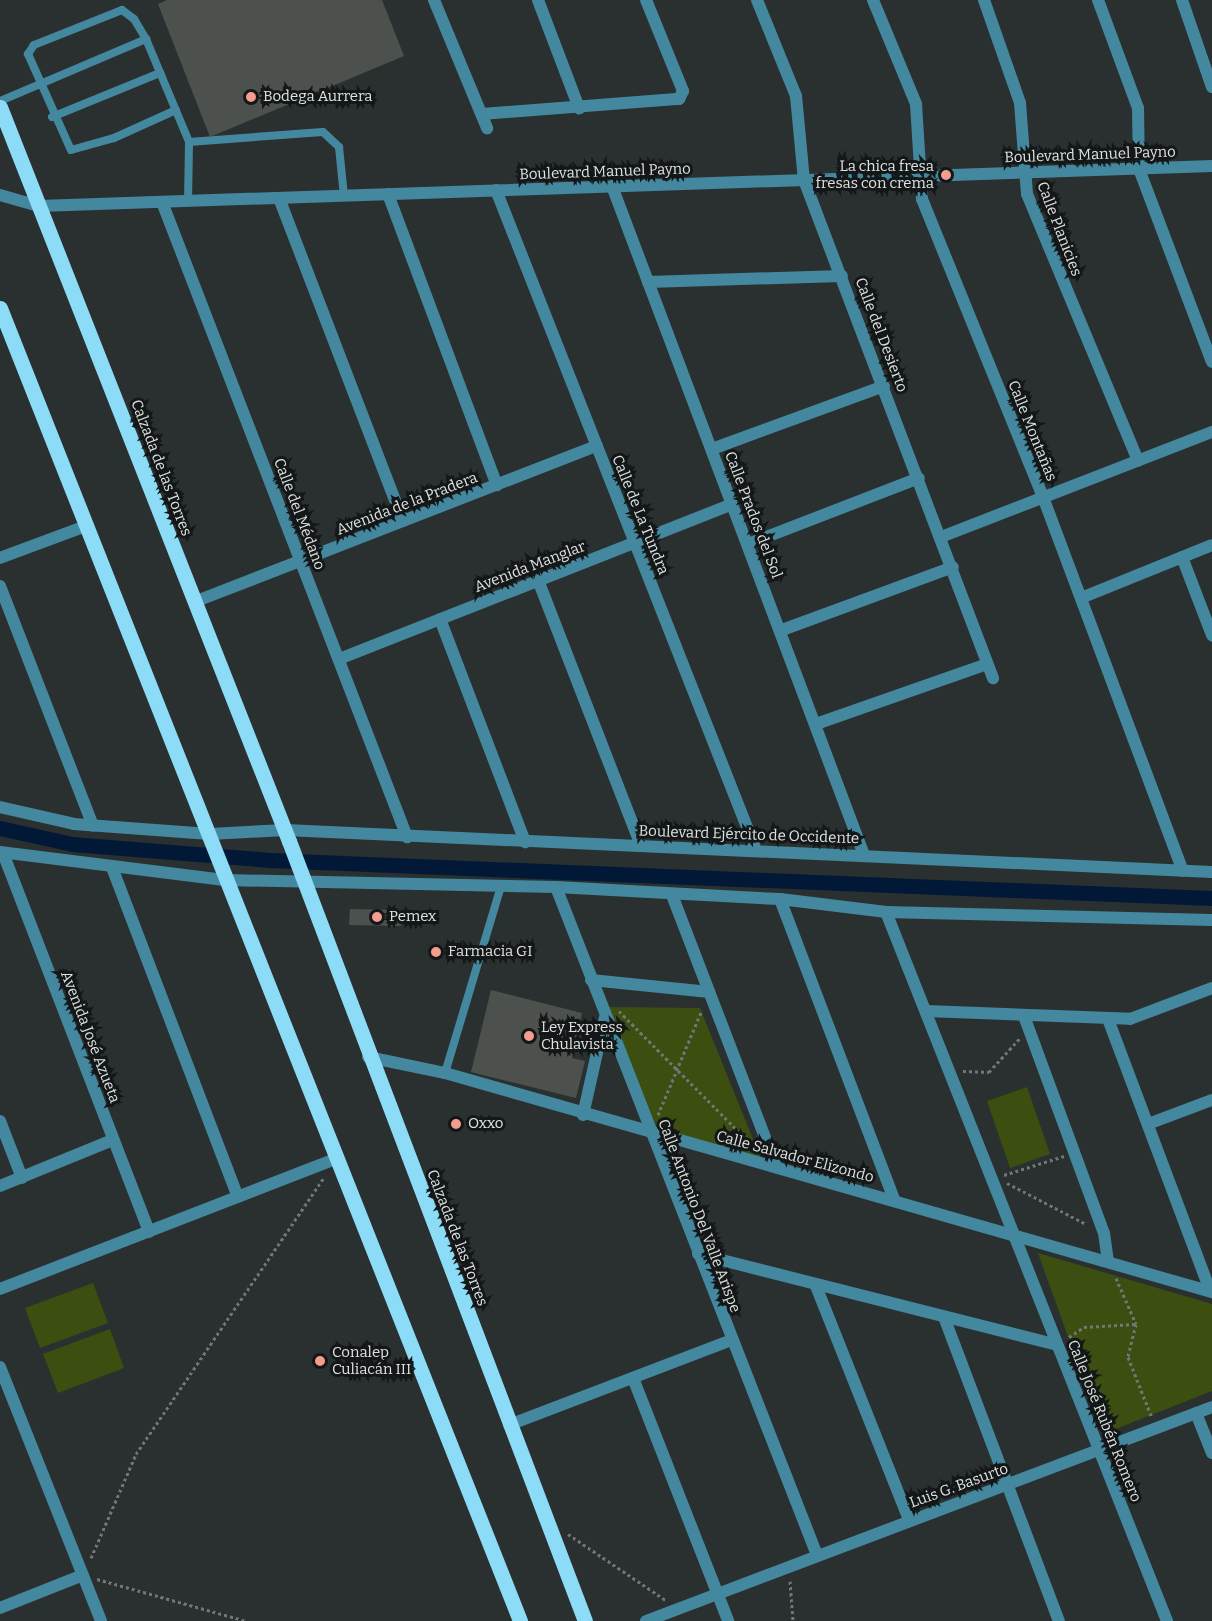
<!DOCTYPE html>
<meta charset="utf-8">
<style>
body{margin:0}
#map{position:relative;width:1212px;height:1621px;overflow:hidden;background:#2a302f;font-family:Bitter,serif}
div>[style]{position:absolute}
[style*='--x']{left:calc(var(--x)*1px);top:calc(var(--y)*1px);width:calc(var(--w)*1px);rotate:calc(var(--a)*1deg)}
.green>*{inset:0;background:#3c4f11}
.canal>*{height:15px;margin:-7.5px;padding:0 7.5px;transform-origin:7.5px;border-radius:7.5px;background:#011937}
.building>*{inset:0;background:#4c514d}
.path>*{height:3px;margin-top:-1.5px;transform-origin:0;background:repeating-linear-gradient(90deg,#727776 0 3px,transparent 0 6px)}
.service>*{height:8px;margin:-4px;padding:0 4px;transform-origin:4px;border-radius:4px;background:#44889f}
.minor>*{height:12px;margin:-6px;padding:0 6px;transform-origin:6px;border-radius:6px;background:#44889f}
.primary>*{height:15px;margin:-7.5px;padding:0 7.5px;transform-origin:7.5px;border-radius:7.5px;background:#8cdcf8}
.dots>*{width:16px;height:16px;translate:-50% -50%;box-sizing:border-box;border:3px solid #141717;border-radius:50%}
span{translate:-50% -50%;white-space:nowrap;text-align:center;line-height:1.15;-webkit-text-stroke:6px #141717;paint-order:stroke}
.poi-label{font-size:15px;color:#dee2e1}
.left{translate:0 -50%;text-align:left}
.right{translate:-100% -50%;text-align:right}
.street-label{font-size:15px;color:#dee2e1}
</style>
<div id="map">
<div class="green">
<i style="clip-path:polygon(608px 1007px,700px 1008px,761px 1159px,658px 1131px)"></i>
<i style="clip-path:polygon(1027px 1087px,1050px 1154px,1010px 1168px,987px 1101px)"></i>
<i style="clip-path:polygon(1038px 1253px,1212px 1304px,1212px 1391px,1103px 1434px)"></i>
<i style="clip-path:polygon(93px 1283px,108px 1323px,40px 1348px,25px 1308px)"></i>
<i style="clip-path:polygon(110px 1329px,124px 1368px,58px 1393px,43px 1354px)"></i>
</div>
<div class="canal">
<i style="--x:0;--y:828;--w:74;--a:12.5"></i>
<i style="--x:72;--y:844;--w:198;--a:4.6"></i>
<i style="--x:269;--y:860;--w:944;--a:2.31"></i>
</div>
<div class="building">
<i style="clip-path:polygon(167px 0,382px 0,404px 56px,210px 137px,158px 4px)"></i>
<i style="clip-path:polygon(350px 909px,401px 910px,401px 926px,349px 925px)"></i>
<i style="clip-path:polygon(491px 990px,582px 1013px,572px 1058px,585px 1061px,576px 1098px,471px 1072px)"></i>
</div>
<div class="path">
<i style="--x:619;--y:1011;--w:192;--a:45.2"></i>
<i style="--x:963;--y:1071;--w:26;--a:2"></i>
<i style="--x:989;--y:1072;--w:45;--a:-47.7"></i>
<i style="--x:658;--y:1115;--w:114;--a:-67.3"></i>
<i style="--x:1004;--y:1175;--w:63;--a:-17.6"></i>
<i style="--x:1007;--y:1183;--w:89;--a:27.4"></i>
<i style="--x:1116;--y:1278;--w:50;--a:66.5"></i>
<i style="--x:1136;--y:1324;--w:34;--a:104"></i>
<i style="--x:1128;--y:1357;--w:66;--a:68.5"></i>
<i style="--x:1069;--y:1337;--w:18;--a:-34"></i>
<i style="--x:1084;--y:1327;--w:52;--a:-3.3"></i>
<i style="--x:568;--y:1534;--w:120;--a:34.1"></i>
<i style="--x:91;--y:1558;--w:113;--a:-66.6"></i>
<i style="--x:136;--y:1454;--w:333;--a:-55.8"></i>
<i style="--x:97;--y:1579;--w:155;--a:15.7"></i>
<i style="--x:790;--y:1581;--w:40;--a:85.7"></i>
</div>
<div class="service">
<i style="--x:146;--y:39;--w:23;--a:-121"></i>
<i style="--x:134;--y:19;--w:15;--a:-143"></i>
<i style="--x:122;--y:10;--w:95;--a:158.3"></i>
<i style="--x:34;--y:45;--w:11;--a:124"></i>
<i style="--x:28;--y:54;--w:105;--a:65.9"></i>
<i style="--x:71;--y:150;--w:45;--a:-15.6"></i>
<i style="--x:114;--y:138;--w:68;--a:-24.3"></i>
<i style="--x:0;--y:101;--w:159;--a:-23"></i>
<i style="--x:146;--y:39;--w:112;--a:67.3"></i>
<i style="--x:189;--y:142;--w:134;--a:-4.3"></i>
<i style="--x:323;--y:132;--w:22;--a:43"></i>
<i style="--x:339;--y:147;--w:49;--a:84.2"></i>
<i style="--x:52;--y:117;--w:117;--a:-22.2"></i>
<i style="--x:188;--y:201;--w:59;--a:-89"></i>
<i style="--x:445;--y:1073;--w:195;--a:-73.3"></i>
</div>
<div class="minor">
<i style="--x:434;--y:0;--w:139;--a:67.5"></i>
<i style="--x:538;--y:0;--w:116;--a:69.2"></i>
<i style="--x:757;--y:0;--w:104;--a:67.9"></i>
<i style="--x:796;--y:96;--w:84;--a:84.6"></i>
<i style="--x:804;--y:180;--w:533;--a:69.22"></i>
<i style="--x:873;--y:0;--w:113;--a:67.5"></i>
<i style="--x:916;--y:104;--w:95;--a:86.4"></i>
<i style="--x:922;--y:199;--w:322;--a:67.9"></i>
<i style="--x:1043;--y:497;--w:399;--a:69.5"></i>
<i style="--x:984;--y:0;--w:109;--a:70.7"></i>
<i style="--x:1020;--y:103;--w:91;--a:85.6"></i>
<i style="--x:1027;--y:194;--w:289;--a:67.4"></i>
<i style="--x:1098;--y:0;--w:115;--a:69.7"></i>
<i style="--x:1138;--y:108;--w:61;--a:89.1"></i>
<i style="--x:1139;--y:169;--w:206;--a:69.3"></i>
<i style="--x:1182;--y:0;--w:92;--a:71"></i>
<i style="--x:482;--y:114;--w:198;--a:-4.4"></i>
<i style="--x:679;--y:99;--w:9;--a:-63"></i>
<i style="--x:683;--y:91;--w:98;--a:-112.1"></i>
<i style="--x:612;--y:186;--w:715;--a:69.36"></i>
<i style="--x:496;--y:190;--w:709;--a:68.5"></i>
<i style="--x:388;--y:194;--w:311;--a:69.5"></i>
<i style="--x:0;--y:195;--w:41;--a:15.8"></i>
<i style="--x:39;--y:206;--w:1174;--a:-1.95"></i>
<i style="--x:279;--y:198;--w:346;--a:69"></i>
<i style="--x:162;--y:202;--w:681;--a:68.9"></i>
<i style="--x:648;--y:282;--w:194;--a:-1.8"></i>
<i style="--x:712;--y:449;--w:183;--a:-20.1"></i>
<i style="--x:941;--y:537;--w:291;--a:-21.2"></i>
<i style="--x:748;--y:544;--w:183;--a:-21.1"></i>
<i style="--x:1182;--y:557;--w:84;--a:69"></i>
<i style="--x:0;--y:558;--w:92;--a:-20.4"></i>
<i style="--x:538;--y:580;--w:284;--a:68.8"></i>
<i style="--x:0;--y:586;--w:257;--a:68.8"></i>
<i style="--x:1081;--y:598;--w:141;--a:-22"></i>
<i style="--x:194;--y:602;--w:432;--a:-21.2"></i>
<i style="--x:440;--y:619;--w:239;--a:69.1"></i>
<i style="--x:782;--y:630;--w:182;--a:-20.2"></i>
<i style="--x:339;--y:659;--w:422;--a:-21.5"></i>
<i style="--x:816;--y:724;--w:181;--a:-19.3"></i>
<i style="--x:0;--y:807;--w:76;--a:12.9"></i>
<i style="--x:74;--y:824;--w:136;--a:4.2"></i>
<i style="--x:210;--y:834;--w:75;--a:-3.1"></i>
<i style="--x:285;--y:830;--w:928;--a:2.59"></i>
<i style="--x:0;--y:852;--w:228;--a:7.1"></i>
<i style="--x:226;--y:880;--w:330;--a:1.2"></i>
<i style="--x:556;--y:887;--w:224;--a:3.1"></i>
<i style="--x:780;--y:899;--w:107;--a:7"></i>
<i style="--x:886;--y:912;--w:326;--a:1.4"></i>
<i style="--x:3;--y:853;--w:406;--a:68.9"></i>
<i style="--x:113;--y:870;--w:350;--a:69.1"></i>
<i style="--x:556;--y:887;--w:717;--a:68.66"></i>
<i style="--x:672;--y:895;--w:292;--a:69"></i>
<i style="--x:780;--y:899;--w:321;--a:69.2"></i>
<i style="--x:886;--y:912;--w:763;--a:68.38"></i>
<i style="--x:591;--y:980;--w:119;--a:5.8"></i>
<i style="--x:926;--y:1011;--w:204;--a:2.2"></i>
<i style="--x:1130;--y:1019;--w:88;--a:-20.7"></i>
<i style="--x:1024;--y:1016;--w:231;--a:69.8"></i>
<i style="--x:1104;--y:1233;--w:28;--a:82"></i>
<i style="--x:1108;--y:1019;--w:290;--a:69.4"></i>
<i style="--x:368;--y:1057;--w:79;--a:11.7"></i>
<i style="--x:445;--y:1073;--w:798;--a:15.94"></i>
<i style="--x:583;--y:1115;--w:100;--a:-77.3"></i>
<i style="--x:0;--y:1121;--w:61;--a:68.9"></i>
<i style="--x:1148;--y:1124;--w:68;--a:-20.6"></i>
<i style="--x:0;--y:1186;--w:122;--a:-22.2"></i>
<i style="--x:698;--y:1254;--w:370;--a:14.2"></i>
<i style="--x:816;--y:1286;--w:252;--a:68.3"></i>
<i style="--x:0;--y:1289;--w:360;--a:-21.2"></i>
<i style="--x:944;--y:1317;--w:325;--a:69.3"></i>
<i style="--x:0;--y:1367;--w:273;--a:68.3"></i>
<i style="--x:633;--y:1378;--w:261;--a:68.6"></i>
<i style="--x:1196;--y:1413;--w:43;--a:68.2"></i>
<i style="--x:509;--y:1425;--w:239;--a:-20.9"></i>
<i style="--x:0;--y:1608;--w:89;--a:-21.7"></i>
<i style="--x:646;--y:1621;--w:605;--a:-20.71"></i>
</div>
<div class="primary">
<i style="--x:0;--y:107;--w:789;--a:68.51"></i>
<i style="--x:289;--y:841;--w:834;--a:69.22"></i>
<i style="--x:0;--y:308;--w:1412;--a:68.39"></i>
</div>
<div class="dots">
<i style="left:251px;top:97px;background:#f59c91"></i>
<i style="left:946px;top:175px;background:#f59c91"></i>
<i style="left:377px;top:917px;background:#f59c91"></i>
<i style="left:436px;top:952px;background:#f59c91"></i>
<i style="left:529px;top:1036px;background:#f59c91"></i>
<i style="left:456px;top:1124px;background:#f59c91"></i>
<i style="left:320px;top:1361px;background:#f59c91"></i>
</div>
<div class="poi-label">
<span class="left" style="left:263px;top:97px">Bodega Aurrera</span>
<span class="right" style="left:934px;top:175px">La chica fresa<br>fresas con crema</span>
<span class="left" style="left:389px;top:917px">Pemex</span>
<span class="left" style="left:448px;top:952px">Farmacia GI</span>
<span class="left" style="left:541px;top:1036px">Ley Express<br>Chulavista</span>
<span class="left" style="left:468px;top:1124px">Oxxo</span>
<span class="left" style="left:332px;top:1361px">Conalep<br>Culiacán III</span>
</div>
<div class="street-label">
<span style="left:1090px;top:155px;rotate:-2deg">Boulevard Manuel Payno</span>
<span style="left:605px;top:172px;rotate:-2deg">Boulevard Manuel Payno</span>
<span style="left:1059px;top:229px;rotate:69deg">Calle Planicies</span>
<span style="left:881px;top:335px;rotate:69deg">Calle del Desierto</span>
<span style="left:1032px;top:431px;rotate:68deg">Calle Montañas</span>
<span style="left:161px;top:468px;rotate:69deg">Calzada de las Torres</span>
<span style="left:407px;top:504px;rotate:-21deg">Avenida de la Pradera</span>
<span style="left:299px;top:514px;rotate:69deg">Calle del Médano</span>
<span style="left:640px;top:515px;rotate:68deg">Calle de La Tundra</span>
<span style="left:753px;top:515px;rotate:69deg">Calle Prados del Sol</span>
<span style="left:530px;top:567px;rotate:-21deg">Avenida Manglar</span>
<span style="left:749px;top:835px;rotate:2deg">Boulevard Ejército de Occidente</span>
<span style="left:90px;top:1037px;rotate:69deg">Avenida José Azueta</span>
<span style="left:795px;top:1157px;rotate:15deg">Calle Salvador Elizondo</span>
<span style="left:699px;top:1216px;rotate:69deg">Calle Antonio Del Valle Arispe</span>
<span style="left:457px;top:1238px;rotate:69deg">Calzada de las Torres</span>
<span style="left:1104px;top:1421px;rotate:68deg">Calle José Rubén Romero</span>
<span style="left:959px;top:1486px;rotate:-20deg">Luis G. Basurto</span>
</div>
</div>
